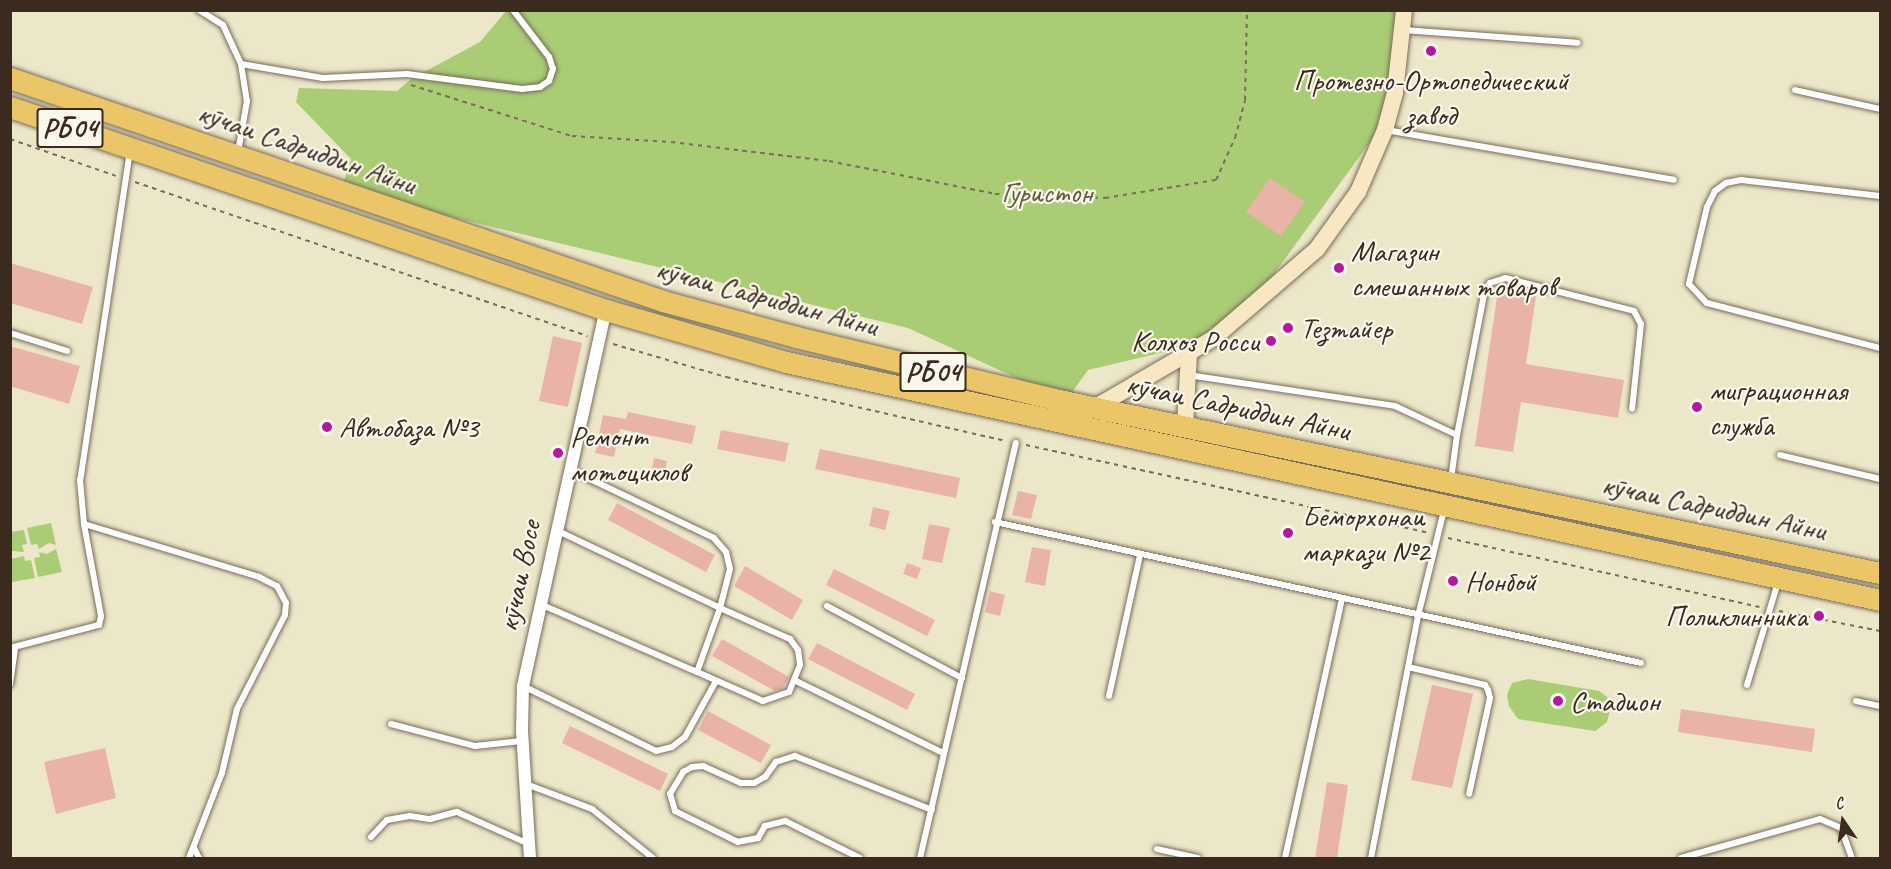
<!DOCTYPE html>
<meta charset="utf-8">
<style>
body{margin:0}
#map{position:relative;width:1891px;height:869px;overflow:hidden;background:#ede7c9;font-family:Caveat,sans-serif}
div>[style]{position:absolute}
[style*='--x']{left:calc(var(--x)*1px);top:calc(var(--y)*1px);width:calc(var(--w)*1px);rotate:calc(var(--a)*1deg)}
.green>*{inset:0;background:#aacc75}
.building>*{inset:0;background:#e9b3a8}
.path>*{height:2px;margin-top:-1px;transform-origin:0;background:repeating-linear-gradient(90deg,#796c5a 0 4.5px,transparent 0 9px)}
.roads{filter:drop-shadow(0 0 2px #796c5a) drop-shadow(0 0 2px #796c5a)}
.lane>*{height:6px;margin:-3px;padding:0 3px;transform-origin:3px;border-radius:3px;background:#fff}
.street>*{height:12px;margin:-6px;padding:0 6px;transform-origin:6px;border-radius:6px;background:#fff}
.secondary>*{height:16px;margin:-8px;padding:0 8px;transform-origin:8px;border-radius:8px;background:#f7e8c3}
.highway>*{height:21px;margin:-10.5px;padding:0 10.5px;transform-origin:10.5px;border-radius:10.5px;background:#ebc669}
.dots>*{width:16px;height:16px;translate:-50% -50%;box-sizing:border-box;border:3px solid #fbf7ec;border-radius:50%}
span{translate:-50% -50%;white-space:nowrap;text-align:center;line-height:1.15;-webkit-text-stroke:4.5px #fbf7ec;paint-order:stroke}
.shield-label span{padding:2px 4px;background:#fbf7ec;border:2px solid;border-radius:4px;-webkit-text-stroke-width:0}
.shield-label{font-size:28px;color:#3b2a1e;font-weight:700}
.poi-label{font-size:30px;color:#3b2a1e}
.left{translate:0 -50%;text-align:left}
.right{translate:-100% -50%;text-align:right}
.street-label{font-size:30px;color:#3b2a1e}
.park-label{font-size:30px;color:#5c5b38}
.frame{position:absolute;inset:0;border:12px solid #3b2a1e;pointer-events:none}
.north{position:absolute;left:1813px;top:791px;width:60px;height:60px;-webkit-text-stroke:4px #fbf7ec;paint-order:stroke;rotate:347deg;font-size:16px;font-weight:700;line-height:24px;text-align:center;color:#3b2a1e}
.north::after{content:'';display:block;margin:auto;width:21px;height:27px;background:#3b2a1e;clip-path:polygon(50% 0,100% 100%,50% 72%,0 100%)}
</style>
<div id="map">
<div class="green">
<i style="clip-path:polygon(506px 11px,1402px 11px,1400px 101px,1228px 337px,1088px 370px,1066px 401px,908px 328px,341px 190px,351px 159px,296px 102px,299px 88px,397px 91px,411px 79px,480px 42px)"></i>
<i style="clip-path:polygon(51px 523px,56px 545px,49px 543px,39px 549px,37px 544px,31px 545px,27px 528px)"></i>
<i style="clip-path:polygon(24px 530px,27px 544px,22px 545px,24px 552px,12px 551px,11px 555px,11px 532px)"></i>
<i style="clip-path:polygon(56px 549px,62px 572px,38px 577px,34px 558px,40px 557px,39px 552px,47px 554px)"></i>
<i style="clip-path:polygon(24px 556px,25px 561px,31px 560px,35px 578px,12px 582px,11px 559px)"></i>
<i style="clip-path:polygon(1528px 679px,1599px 691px,1607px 697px,1610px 710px,1607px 722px,1595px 731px,1518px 719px,1509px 706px,1507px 695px,1512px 683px)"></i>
</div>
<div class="building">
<i style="clip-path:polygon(1270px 178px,1305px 202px,1281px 236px,1246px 212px)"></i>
<i style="clip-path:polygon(10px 263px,93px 287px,82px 324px,10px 303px)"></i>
<i style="clip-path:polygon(1498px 290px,1536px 296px,1526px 364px,1624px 380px,1618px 418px,1521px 402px,1513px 452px,1475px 446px)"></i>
<i style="clip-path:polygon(553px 336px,582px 343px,568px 407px,539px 401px)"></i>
<i style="clip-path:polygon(10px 346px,80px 366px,69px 404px,10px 386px)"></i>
<i style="clip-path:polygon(628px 412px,696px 426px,692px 444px,620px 429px,614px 457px,595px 453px,603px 415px,626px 419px)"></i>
<i style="clip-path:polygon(721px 430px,789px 443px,785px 462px,717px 449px)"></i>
<i style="clip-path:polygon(820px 449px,960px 478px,956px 498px,815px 469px)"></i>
<i style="clip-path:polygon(654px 458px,667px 461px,665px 473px,652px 470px)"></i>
<i style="clip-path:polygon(1018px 491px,1037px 495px,1031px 519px,1012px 515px)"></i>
<i style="clip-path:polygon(617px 503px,715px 555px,706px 572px,608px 520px)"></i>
<i style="clip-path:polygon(873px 507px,890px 511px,885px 530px,869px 526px)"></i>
<i style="clip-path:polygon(929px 524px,950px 528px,942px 563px,922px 559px)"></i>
<i style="clip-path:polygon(1032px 547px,1051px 550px,1045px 586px,1025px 582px)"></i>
<i style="clip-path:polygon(907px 563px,921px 568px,917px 579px,903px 574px)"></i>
<i style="clip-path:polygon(745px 566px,803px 600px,792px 620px,734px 586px)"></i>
<i style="clip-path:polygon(834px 569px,935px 620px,927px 636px,826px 585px)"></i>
<i style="clip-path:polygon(990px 591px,1005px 595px,1000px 616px,985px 612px)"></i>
<i style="clip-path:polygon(722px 639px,789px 677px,782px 689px,775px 691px,712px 656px)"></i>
<i style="clip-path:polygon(817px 643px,915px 694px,907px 710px,808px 659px)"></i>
<i style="clip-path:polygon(1432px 685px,1473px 694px,1452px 788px,1411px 780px)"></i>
<i style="clip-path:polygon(1681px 709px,1815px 729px,1812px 752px,1678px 732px)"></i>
<i style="clip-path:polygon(708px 711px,771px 745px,761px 763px,698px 730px)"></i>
<i style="clip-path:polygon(570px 726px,668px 774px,660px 791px,562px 743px)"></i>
<i style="clip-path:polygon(105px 748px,116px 798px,56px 814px,44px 762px)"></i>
<i style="clip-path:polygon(1327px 782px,1348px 785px,1337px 858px,1315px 858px)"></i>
</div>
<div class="path">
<i style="--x:411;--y:85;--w:169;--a:17.6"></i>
<i style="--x:572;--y:136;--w:99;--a:3.5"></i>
<i style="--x:671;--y:142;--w:159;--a:6.9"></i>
<i style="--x:829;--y:161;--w:169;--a:11.2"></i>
<i style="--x:995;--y:194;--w:110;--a:2.1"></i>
<i style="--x:1105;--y:198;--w:112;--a:-9.2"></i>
<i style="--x:1216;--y:180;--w:46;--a:-65.7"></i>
<i style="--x:1235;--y:138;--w:39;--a:-75"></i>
<i style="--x:1245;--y:100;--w:90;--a:-88.7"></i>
<i style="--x:10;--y:139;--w:112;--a:19.2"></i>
<i style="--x:135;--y:182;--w:478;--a:18.8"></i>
<i style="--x:613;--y:344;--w:118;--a:16.3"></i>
<i style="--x:726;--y:377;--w:287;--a:12.9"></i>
<i style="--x:1026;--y:445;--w:412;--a:12.3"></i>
<i style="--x:1448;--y:538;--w:319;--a:12.5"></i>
<i style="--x:1779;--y:611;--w:103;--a:11.2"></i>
</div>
<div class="roads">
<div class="lane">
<i style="--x:199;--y:10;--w:28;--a:32"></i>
<i style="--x:223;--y:25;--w:43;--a:65.2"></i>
<i style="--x:241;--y:64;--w:37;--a:81"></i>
<i style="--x:247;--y:101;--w:52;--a:100"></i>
<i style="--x:1403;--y:30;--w:175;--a:4.2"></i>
<i style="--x:241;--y:64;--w:83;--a:9.7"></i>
<i style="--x:323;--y:78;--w:84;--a:-2.7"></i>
<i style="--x:407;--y:74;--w:116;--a:7.4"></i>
<i style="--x:522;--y:89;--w:18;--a:-6"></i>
<i style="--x:540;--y:87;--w:11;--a:-34"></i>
<i style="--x:549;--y:81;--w:13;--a:-72"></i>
<i style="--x:553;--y:69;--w:13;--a:-108"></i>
<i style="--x:549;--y:57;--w:59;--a:-127.5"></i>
<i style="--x:1795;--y:90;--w:87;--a:12.6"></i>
<i style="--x:1386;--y:130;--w:292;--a:9.8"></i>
<i style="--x:130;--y:151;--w:333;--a:98.6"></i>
<i style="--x:80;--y:480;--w:44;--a:84.8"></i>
<i style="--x:84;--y:524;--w:183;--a:16.8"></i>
<i style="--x:259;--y:577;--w:20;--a:27"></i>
<i style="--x:277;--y:586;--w:19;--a:62"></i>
<i style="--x:286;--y:603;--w:12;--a:95"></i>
<i style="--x:285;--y:615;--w:106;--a:117.1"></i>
<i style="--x:237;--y:709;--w:66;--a:103.2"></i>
<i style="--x:222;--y:773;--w:91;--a:111.2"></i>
<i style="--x:1880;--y:196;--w:140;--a:-173.4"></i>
<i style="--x:1741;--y:180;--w:15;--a:169"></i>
<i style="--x:1726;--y:183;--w:14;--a:144"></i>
<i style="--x:1715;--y:191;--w:18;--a:117"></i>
<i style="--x:1707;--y:207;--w:79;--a:103.2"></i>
<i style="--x:1689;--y:284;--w:26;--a:47"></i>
<i style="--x:1707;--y:303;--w:179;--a:14.6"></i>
<i style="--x:10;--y:333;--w:60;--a:17.5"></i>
<i style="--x:1188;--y:375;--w:209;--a:8.5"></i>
<i style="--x:1395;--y:406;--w:68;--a:25.1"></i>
<i style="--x:1457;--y:435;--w:45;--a:97.6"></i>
<i style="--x:1457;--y:435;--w:149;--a:-79.1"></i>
<i style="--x:1485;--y:289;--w:8;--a:-50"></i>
<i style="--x:1490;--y:283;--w:16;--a:-18"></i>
<i style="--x:1505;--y:278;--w:133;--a:14.3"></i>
<i style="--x:1634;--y:311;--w:15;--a:62"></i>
<i style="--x:1641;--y:324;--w:85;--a:96"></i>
<i style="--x:1780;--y:455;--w:103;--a:13.5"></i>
<i style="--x:995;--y:522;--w:661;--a:12.31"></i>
<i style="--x:558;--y:531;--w:179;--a:25.4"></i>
<i style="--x:720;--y:608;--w:77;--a:23.9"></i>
<i style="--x:790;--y:639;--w:14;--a:54"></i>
<i style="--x:798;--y:650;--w:15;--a:82"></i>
<i style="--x:800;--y:665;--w:29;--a:112"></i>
<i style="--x:789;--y:692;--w:28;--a:161"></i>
<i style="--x:763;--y:701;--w:72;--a:-156.3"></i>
<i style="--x:697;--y:672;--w:68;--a:-70.2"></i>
<i style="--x:720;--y:608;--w:40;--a:-75.6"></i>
<i style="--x:730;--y:569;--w:17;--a:-103"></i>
<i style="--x:726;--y:552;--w:18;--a:-131"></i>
<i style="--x:714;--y:538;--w:161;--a:-154.6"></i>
<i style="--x:540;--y:604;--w:171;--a:23.4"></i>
<i style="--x:827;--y:606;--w:153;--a:28.1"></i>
<i style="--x:10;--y:648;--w:92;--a:-14.5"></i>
<i style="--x:99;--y:625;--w:9;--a:-77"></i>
<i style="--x:101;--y:616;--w:94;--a:-100.5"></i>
<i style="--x:1408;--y:667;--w:79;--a:13.2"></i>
<i style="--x:1485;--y:685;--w:6;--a:59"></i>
<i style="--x:1488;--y:690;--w:8;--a:76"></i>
<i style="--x:1490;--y:698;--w:98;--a:102.3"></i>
<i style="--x:794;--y:680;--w:166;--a:26.1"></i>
<i style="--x:10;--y:684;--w:37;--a:-82"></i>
<i style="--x:1747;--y:685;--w:108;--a:-73.2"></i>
<i style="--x:523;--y:686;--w:148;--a:26"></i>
<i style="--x:656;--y:751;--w:16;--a:-14"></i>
<i style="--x:672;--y:747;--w:16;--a:-38"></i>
<i style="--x:685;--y:737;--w:64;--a:-61"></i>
<i style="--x:1109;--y:696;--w:144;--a:-77.6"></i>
<i style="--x:1856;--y:701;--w:25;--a:12"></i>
<i style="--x:391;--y:724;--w:87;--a:14.7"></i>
<i style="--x:475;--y:746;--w:47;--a:-6.1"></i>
<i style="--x:526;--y:784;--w:71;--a:20.7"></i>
<i style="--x:592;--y:809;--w:78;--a:38.8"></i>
<i style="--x:371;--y:837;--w:23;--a:-47"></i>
<i style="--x:387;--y:820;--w:23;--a:-10"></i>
<i style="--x:410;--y:816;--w:20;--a:9"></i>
<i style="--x:430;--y:819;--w:28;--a:-15"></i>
<i style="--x:457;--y:812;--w:79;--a:24"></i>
<i style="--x:194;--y:848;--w:11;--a:63"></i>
<i style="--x:1157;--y:849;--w:42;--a:12.4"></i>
<i style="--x:860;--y:858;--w:84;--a:-153.7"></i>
<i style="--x:785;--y:821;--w:21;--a:166"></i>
<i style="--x:765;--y:826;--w:14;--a:120"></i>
<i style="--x:758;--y:838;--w:20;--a:169"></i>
<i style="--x:738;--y:842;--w:70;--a:-153.8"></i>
<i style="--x:675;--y:811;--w:18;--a:-106"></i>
<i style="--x:670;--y:794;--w:26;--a:-59"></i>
<i style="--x:683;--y:772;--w:10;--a:-29"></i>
<i style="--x:692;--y:767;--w:11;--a:-5"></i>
<i style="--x:703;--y:766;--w:42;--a:24.1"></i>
<i style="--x:741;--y:783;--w:13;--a:0"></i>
<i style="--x:754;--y:783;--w:13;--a:-29"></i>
<i style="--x:765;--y:777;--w:19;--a:-54"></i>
<i style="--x:776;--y:762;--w:20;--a:-18"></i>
<i style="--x:795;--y:756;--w:147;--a:21.5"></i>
<i style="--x:920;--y:858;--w:426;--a:-77"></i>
<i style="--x:1285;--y:858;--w:266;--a:-77.6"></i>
<i style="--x:1371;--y:858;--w:247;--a:-79"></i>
<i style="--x:1418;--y:616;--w:109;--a:-76.2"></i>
<i style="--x:1681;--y:858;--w:144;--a:-15.7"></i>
<i style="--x:1820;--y:819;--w:23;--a:23"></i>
<i style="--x:1841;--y:828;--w:32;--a:70"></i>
</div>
<div class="street">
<i style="--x:530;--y:858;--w:126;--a:-93.6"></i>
<i style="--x:522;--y:732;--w:46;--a:-88.8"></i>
<i style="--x:523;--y:686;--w:385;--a:-77.6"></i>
</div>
<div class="secondary">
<i style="--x:1096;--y:407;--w:137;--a:-30.3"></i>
<i style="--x:1214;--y:338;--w:136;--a:-40.8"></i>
<i style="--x:1317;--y:249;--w:70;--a:-54.3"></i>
<i style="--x:1358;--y:192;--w:68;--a:-66.5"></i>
<i style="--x:1385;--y:130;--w:39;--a:-75"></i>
<i style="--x:1395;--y:92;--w:82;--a:-83.7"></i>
<i style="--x:1185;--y:426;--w:71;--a:-86.8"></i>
</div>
<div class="highway">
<i style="--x:10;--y:78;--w:690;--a:18.86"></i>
<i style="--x:663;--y:301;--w:138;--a:15.1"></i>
<i style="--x:796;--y:337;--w:265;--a:13.5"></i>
<i style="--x:1054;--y:399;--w:844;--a:11.9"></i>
<i style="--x:10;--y:107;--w:630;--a:18.81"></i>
<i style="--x:606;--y:310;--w:187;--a:16.1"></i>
<i style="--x:786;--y:362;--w:1120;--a:12.27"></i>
</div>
</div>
<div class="dots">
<i style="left:1431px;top:51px;background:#b5179e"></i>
<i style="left:1339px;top:268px;background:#b5179e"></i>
<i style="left:1288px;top:328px;background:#b5179e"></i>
<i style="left:1271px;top:341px;background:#b5179e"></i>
<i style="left:1697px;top:407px;background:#b5179e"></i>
<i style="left:327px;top:427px;background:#b5179e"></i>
<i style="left:558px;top:453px;background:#b5179e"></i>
<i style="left:1288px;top:533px;background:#b5179e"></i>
<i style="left:1453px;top:581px;background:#b5179e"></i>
<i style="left:1819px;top:616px;background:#b5179e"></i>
<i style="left:1558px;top:701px;background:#b5179e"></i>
</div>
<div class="shield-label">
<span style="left:70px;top:128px">РБ04</span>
<span style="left:933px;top:372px">РБ04</span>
</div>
<div class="poi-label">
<span style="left:1431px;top:97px">Протезно-Ортопедический<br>завод</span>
<span class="left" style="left:1351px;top:268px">Магазин<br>смешанных товаров</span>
<span class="left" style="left:1300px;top:328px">Тезтайер</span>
<span class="right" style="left:1259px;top:341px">Колхоз Росси</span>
<span class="left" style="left:1709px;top:407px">миграционная<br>служба</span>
<span class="left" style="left:339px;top:427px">Автобаза №3</span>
<span class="left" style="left:570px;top:453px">Ремонт<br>мотоциклов</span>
<span class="left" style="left:1302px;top:533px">Беморхонаи<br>маркази №2</span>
<span class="left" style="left:1465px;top:581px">Нонбой</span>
<span class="right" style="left:1807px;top:616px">Поликлинника</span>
<span class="left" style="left:1570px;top:701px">Стадион</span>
</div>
<div class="street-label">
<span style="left:307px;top:148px;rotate:19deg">кӯчаи Садриддин Айни</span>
<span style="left:767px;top:297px;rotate:15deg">кӯчаи Садриддин Айни</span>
<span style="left:1238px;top:407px;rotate:12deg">кӯчаи Садриддин Айни</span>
<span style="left:1714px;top:507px;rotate:12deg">кӯчаи Садриддин Айни</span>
<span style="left:519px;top:576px;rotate:-78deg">кӯчаи Восе</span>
</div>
<div class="park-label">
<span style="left:1047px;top:192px">Гуристон</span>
</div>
<div class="frame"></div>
<div class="north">С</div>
</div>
